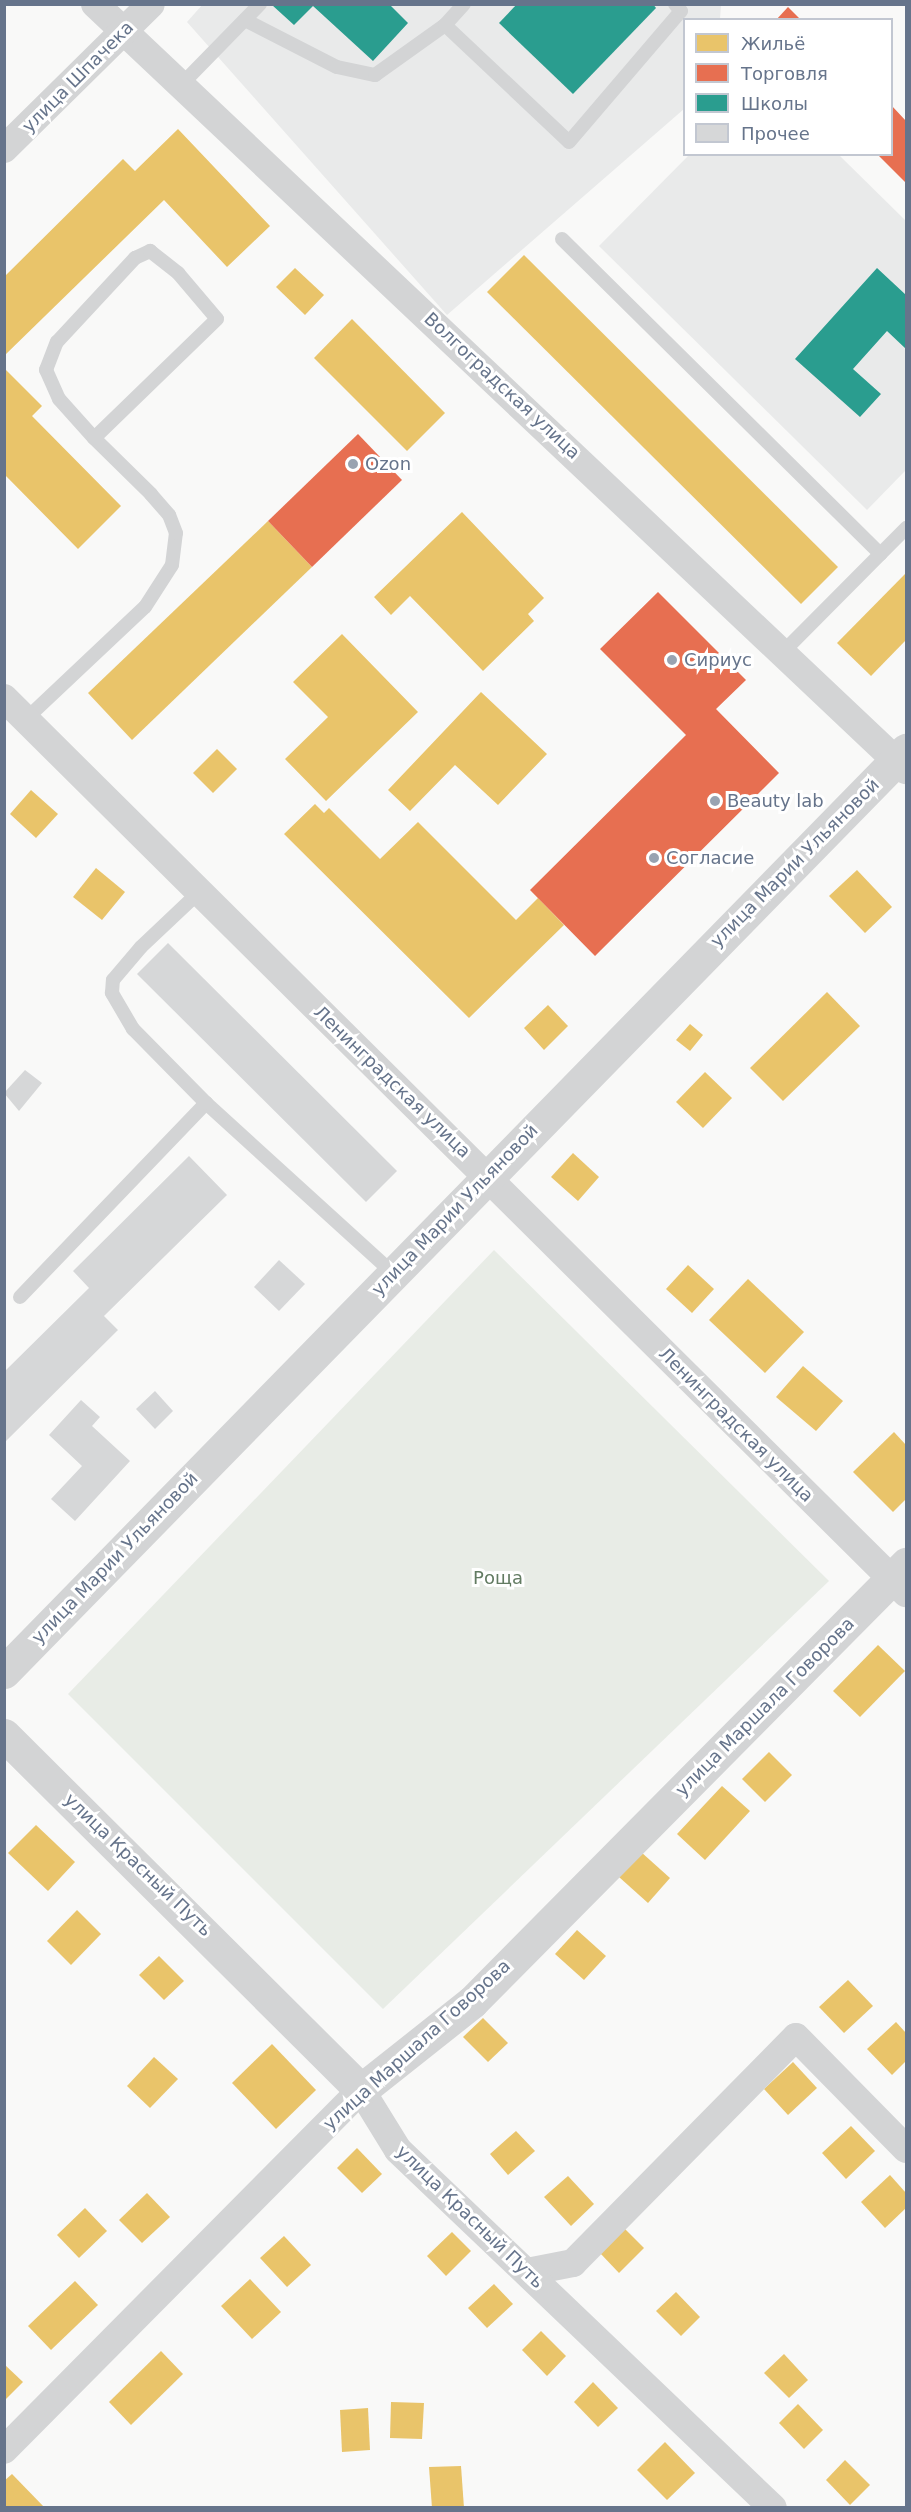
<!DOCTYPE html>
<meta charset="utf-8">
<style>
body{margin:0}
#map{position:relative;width:911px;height:2512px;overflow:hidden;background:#f9f9f8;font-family:"DejaVu Sans",sans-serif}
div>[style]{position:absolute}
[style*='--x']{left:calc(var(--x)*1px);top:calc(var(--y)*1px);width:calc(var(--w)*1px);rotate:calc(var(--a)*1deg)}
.built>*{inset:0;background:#e9eaea}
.green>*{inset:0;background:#e8ece6}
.homes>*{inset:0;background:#e9c46a}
.shops>*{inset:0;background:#e76f51}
.schools>*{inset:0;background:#2a9d8f}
.building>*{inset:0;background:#d6d7d8}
.service>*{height:14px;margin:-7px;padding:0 7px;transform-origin:7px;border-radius:7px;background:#d3d4d5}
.minor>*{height:28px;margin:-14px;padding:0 14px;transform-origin:14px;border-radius:14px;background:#d3d4d5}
.tertiary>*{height:33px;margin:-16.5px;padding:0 16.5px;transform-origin:16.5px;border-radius:16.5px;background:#d3d4d5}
.dots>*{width:16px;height:16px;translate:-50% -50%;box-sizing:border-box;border:3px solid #fff;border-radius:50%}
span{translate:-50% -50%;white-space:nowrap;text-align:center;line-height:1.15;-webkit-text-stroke:6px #fff;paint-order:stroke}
.street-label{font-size:18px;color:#66748b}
.poi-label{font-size:18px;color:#66748b}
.left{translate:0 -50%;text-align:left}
.park-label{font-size:18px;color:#627b62}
.frame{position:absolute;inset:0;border:6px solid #66748b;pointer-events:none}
.legend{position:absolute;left:683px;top:18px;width:210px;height:138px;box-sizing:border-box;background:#fff;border:2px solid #c2c7d1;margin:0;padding:8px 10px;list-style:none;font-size:18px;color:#66748b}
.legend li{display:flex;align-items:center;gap:12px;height:30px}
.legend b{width:30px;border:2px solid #c2c7d1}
</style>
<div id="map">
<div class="built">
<i style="clip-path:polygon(203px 4px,721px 5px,720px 19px,684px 20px,684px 109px,447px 315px,187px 22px)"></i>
<i style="clip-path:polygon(689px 155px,839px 155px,906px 221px,906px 470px,867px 510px,599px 246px)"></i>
</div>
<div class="green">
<i style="clip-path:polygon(494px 1250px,829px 1581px,383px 2009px,68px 1694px)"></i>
</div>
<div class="homes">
<i style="clip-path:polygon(178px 129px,270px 226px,227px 267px,164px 200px,4px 356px,4px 277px,123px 159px,135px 171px)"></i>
<i style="clip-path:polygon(524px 255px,838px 567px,801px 604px,487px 292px)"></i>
<i style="clip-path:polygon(295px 268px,324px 295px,305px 315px,276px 287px)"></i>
<i style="clip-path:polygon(352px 319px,445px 413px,407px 451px,314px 358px)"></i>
<i style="clip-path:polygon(4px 368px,42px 406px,32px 416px,121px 506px,78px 549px,4px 474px)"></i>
<i style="clip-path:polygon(462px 512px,544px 598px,528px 614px,534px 621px,483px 671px,410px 596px,391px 615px,374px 597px)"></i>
<i style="clip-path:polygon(268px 521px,312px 567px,132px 740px,88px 693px)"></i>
<i style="clip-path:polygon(906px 573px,906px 640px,871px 676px,837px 643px)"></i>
<i style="clip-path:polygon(342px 634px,418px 712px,326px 801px,285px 759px,328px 717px,293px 682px)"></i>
<i style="clip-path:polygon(481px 692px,547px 754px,498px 805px,455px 765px,410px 811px,388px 790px)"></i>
<i style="clip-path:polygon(217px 749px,237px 769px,213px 793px,193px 773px)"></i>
<i style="clip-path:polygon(31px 790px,58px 814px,36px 838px,10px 814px)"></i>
<i style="clip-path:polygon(315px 804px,324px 813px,329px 808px,380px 859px,418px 822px,516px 920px,538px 898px,564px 925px,469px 1018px,284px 834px)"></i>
<i style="clip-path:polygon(96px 868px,125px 892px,102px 920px,73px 897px)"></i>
<i style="clip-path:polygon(857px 870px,892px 907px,865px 933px,829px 896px)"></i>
<i style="clip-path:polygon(827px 992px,860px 1026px,783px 1101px,750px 1068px)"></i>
<i style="clip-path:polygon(548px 1005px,568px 1026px,544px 1050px,524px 1028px)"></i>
<i style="clip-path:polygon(690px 1024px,703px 1035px,690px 1051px,676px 1040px)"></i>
<i style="clip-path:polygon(705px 1072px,732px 1098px,703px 1128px,676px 1102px)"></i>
<i style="clip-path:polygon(573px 1153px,599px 1177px,578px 1201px,551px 1177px)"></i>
<i style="clip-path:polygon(688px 1265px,714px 1289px,692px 1313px,666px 1289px)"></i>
<i style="clip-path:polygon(748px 1279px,804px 1332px,765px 1373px,709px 1320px)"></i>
<i style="clip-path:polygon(803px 1366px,843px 1401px,816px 1431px,776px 1397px)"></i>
<i style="clip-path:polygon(894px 1432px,906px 1445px,906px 1499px,893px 1512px,853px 1472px)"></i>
<i style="clip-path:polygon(878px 1645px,905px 1671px,860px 1717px,833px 1691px)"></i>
<i style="clip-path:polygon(769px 1752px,792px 1775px,765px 1802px,742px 1779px)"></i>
<i style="clip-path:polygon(722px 1786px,750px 1811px,705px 1860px,677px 1834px)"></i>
<i style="clip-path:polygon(36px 1825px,75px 1862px,48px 1891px,8px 1853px)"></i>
<i style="clip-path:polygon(641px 1852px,670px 1878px,648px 1903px,619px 1877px)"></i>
<i style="clip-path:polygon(77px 1910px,101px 1934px,71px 1965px,47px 1941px)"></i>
<i style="clip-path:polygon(577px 1930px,606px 1956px,584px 1980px,555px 1954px)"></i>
<i style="clip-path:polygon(159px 1956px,184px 1981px,164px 2000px,139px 1975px)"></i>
<i style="clip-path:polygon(848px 1980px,873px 2006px,844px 2033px,819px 2007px)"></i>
<i style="clip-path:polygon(483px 2018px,508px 2043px,488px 2062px,463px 2037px)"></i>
<i style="clip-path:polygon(896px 2022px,906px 2033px,906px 2061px,892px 2075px,867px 2049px)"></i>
<i style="clip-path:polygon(272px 2044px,316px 2090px,276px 2129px,232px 2083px)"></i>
<i style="clip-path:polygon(154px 2057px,178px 2079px,150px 2108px,127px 2086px)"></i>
<i style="clip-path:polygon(793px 2062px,817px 2088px,788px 2115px,764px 2089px)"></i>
<i style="clip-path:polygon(851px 2126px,875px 2151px,846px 2179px,822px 2153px)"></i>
<i style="clip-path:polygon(516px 2131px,535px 2151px,508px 2175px,490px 2154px)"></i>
<i style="clip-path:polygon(357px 2148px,382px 2174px,362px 2193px,337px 2168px)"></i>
<i style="clip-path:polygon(890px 2175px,906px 2193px,906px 2208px,885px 2228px,861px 2202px)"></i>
<i style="clip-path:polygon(568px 2176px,594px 2204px,571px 2226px,544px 2197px)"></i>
<i style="clip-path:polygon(147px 2193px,170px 2217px,142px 2243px,119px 2220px)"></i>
<i style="clip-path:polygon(85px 2208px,107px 2231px,79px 2258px,57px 2235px)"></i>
<i style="clip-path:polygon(625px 2229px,644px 2248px,619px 2273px,600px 2253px)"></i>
<i style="clip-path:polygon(452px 2232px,471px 2251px,446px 2276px,427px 2256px)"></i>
<i style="clip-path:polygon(284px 2236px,311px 2265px,287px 2287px,260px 2258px)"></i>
<i style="clip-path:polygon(250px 2279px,281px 2312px,252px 2339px,221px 2306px)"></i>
<i style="clip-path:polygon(75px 2281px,98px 2305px,51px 2350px,28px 2326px)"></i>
<i style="clip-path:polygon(494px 2284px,513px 2304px,487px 2328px,468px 2308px)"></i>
<i style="clip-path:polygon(676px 2292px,700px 2317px,681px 2336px,656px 2311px)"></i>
<i style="clip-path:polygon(541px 2331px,566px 2356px,547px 2376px,522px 2350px)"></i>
<i style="clip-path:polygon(161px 2351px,183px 2374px,131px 2425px,109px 2402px)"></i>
<i style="clip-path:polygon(784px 2354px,808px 2380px,789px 2398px,764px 2373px)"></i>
<i style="clip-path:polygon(4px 2364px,23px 2382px,4px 2401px)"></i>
<i style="clip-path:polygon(593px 2382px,618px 2408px,598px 2427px,574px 2402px)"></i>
<i style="clip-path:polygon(391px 2402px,424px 2403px,422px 2439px,390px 2438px)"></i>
<i style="clip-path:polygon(798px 2404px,823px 2430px,804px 2449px,779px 2423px)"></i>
<i style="clip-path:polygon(368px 2408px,370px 2450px,342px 2452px,340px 2410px)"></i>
<i style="clip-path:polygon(665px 2442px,695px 2473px,667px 2500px,637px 2470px)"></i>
<i style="clip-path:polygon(845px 2460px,870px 2485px,850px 2505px,826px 2480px)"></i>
<i style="clip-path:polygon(461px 2466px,464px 2508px,432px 2508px,429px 2467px)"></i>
<i style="clip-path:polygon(12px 2474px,45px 2508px,5px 2508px,4px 2481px)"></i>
</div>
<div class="shops">
<i style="clip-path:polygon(788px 7px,801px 20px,776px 20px)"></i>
<i style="clip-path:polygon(892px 106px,906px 121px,906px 183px,877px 154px,892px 154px)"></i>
<i style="clip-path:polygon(358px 434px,402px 480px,312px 567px,268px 521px)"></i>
<i style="clip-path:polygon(658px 592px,746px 680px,716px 709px,779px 773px,595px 956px,530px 890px,686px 735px,600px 649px)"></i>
</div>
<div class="schools">
<i style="clip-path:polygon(389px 4px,408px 23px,373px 61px,313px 6px,294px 25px,272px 5px)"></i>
<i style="clip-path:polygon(517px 4px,653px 4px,656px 8px,573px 94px,499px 23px)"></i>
<i style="clip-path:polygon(877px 268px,906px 295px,906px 349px,887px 331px,853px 369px,881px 394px,860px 417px,795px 359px)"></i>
</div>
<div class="building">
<i style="clip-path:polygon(168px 943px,397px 1171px,366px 1202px,137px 974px)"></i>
<i style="clip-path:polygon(25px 1070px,42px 1083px,19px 1111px,4px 1093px)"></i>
<i style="clip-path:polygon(189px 1156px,227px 1195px,104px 1316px,118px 1330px,4px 1443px,4px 1372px,89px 1288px,73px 1271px)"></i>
<i style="clip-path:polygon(279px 1260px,305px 1284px,279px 1311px,254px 1287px)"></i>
<i style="clip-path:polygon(155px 1391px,173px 1411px,155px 1429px,136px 1409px)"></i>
<i style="clip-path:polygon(81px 1400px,100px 1417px,92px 1426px,130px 1461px,75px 1521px,51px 1499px,82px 1466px,49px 1435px)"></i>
</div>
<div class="service">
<i style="--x:245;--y:20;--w:103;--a:27.1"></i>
<i style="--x:337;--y:67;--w:39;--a:12"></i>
<i style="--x:375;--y:75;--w:86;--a:-35.5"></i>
<i style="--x:445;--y:25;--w:170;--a:43.3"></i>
<i style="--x:569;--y:142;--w:172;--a:-49.5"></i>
<i style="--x:681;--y:11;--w:9;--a:-131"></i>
<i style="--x:445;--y:25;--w:28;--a:-48"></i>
<i style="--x:181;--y:85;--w:113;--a:-45.7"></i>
<i style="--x:562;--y:239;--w:448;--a:44.7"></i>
<i style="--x:783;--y:652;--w:175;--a:-45.2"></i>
<i style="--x:26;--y:719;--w:163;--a:-43.3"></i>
<i style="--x:145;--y:607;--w:50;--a:-57.3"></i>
<i style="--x:172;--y:565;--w:32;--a:-83"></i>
<i style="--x:176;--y:533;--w:19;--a:-111"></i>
<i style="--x:169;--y:515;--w:28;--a:-131"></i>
<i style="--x:151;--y:494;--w:80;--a:-135.5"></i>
<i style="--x:94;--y:438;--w:52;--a:-131.9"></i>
<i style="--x:59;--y:399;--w:32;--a:-114"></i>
<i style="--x:46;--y:370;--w:30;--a:-69"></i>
<i style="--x:57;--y:342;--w:115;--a:-47.1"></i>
<i style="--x:135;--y:258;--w:17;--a:-25"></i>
<i style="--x:150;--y:251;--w:36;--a:38"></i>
<i style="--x:178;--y:273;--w:60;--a:49.7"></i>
<i style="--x:217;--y:319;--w:171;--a:135.9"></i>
<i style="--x:206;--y:1103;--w:253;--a:42.3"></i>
<i style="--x:20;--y:1297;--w:269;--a:-46.2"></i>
<i style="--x:206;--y:1103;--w:104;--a:-134.6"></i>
<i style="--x:133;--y:1029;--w:42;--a:-120.3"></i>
<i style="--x:112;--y:993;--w:13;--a:-86"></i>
<i style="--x:113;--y:980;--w:43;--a:-49.7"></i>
<i style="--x:141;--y:947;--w:77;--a:-43.4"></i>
</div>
<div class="minor">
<i style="--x:95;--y:4;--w:1116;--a:43.37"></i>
<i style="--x:4;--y:149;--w:206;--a:-44.6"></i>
<i style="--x:4;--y:698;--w:1271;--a:44.78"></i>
<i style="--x:527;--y:2272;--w:47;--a:-11.1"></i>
<i style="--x:573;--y:2263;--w:317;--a:-45.4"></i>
<i style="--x:796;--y:2037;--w:157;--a:45.5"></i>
<i style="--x:4;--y:2450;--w:507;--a:-45.24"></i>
<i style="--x:361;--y:2090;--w:70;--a:58.3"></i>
<i style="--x:398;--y:2150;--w:518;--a:43.67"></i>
</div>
<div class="tertiary">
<i style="--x:4;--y:1672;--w:1290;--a:-45.63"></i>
<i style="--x:4;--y:1735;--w:503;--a:44.84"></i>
<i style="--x:361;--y:2090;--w:142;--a:-38.4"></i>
<i style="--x:472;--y:2002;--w:617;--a:-45.26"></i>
</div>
<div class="dots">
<i style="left:353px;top:464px;background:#99a3b1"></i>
<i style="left:672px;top:660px;background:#99a3b1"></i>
<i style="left:715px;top:801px;background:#99a3b1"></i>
<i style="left:654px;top:858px;background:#99a3b1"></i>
</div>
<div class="street-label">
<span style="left:78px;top:77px;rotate:-45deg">улица Шпачека</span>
<span style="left:502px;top:386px;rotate:43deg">Волгоградская улица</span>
<span style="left:795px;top:863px;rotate:-45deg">улица Марии Ульяновой</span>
<span style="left:392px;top:1082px;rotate:44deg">Ленинградская улица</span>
<span style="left:455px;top:1210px;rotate:-46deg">улица Марии Ульяновой</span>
<span style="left:736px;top:1425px;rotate:45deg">Ленинградская улица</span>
<span style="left:115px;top:1558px;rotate:-46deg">улица Марии Ульяновой</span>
<span style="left:765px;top:1707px;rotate:-45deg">улица Маршала Говорова</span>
<span style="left:138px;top:1865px;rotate:44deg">улица Красный Путь</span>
<span style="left:417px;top:2045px;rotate:-42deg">улица Маршала Говорова</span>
<span style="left:470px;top:2217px;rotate:44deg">улица Красный Путь</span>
</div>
<div class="poi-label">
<span class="left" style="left:365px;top:464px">Ozon</span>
<span class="left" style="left:684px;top:660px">Сириус</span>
<span class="left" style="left:727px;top:801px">Beauty lab</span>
<span class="left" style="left:666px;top:858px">Согласие</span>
</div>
<div class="park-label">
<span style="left:498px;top:1578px">Роща</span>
</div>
<div class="frame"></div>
<ul class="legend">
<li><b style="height:16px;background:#e9c46a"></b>Жильё</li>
<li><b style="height:16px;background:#e76f51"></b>Торговля</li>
<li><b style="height:16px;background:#2a9d8f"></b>Школы</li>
<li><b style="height:16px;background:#d6d7d8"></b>Прочее</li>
</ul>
</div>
